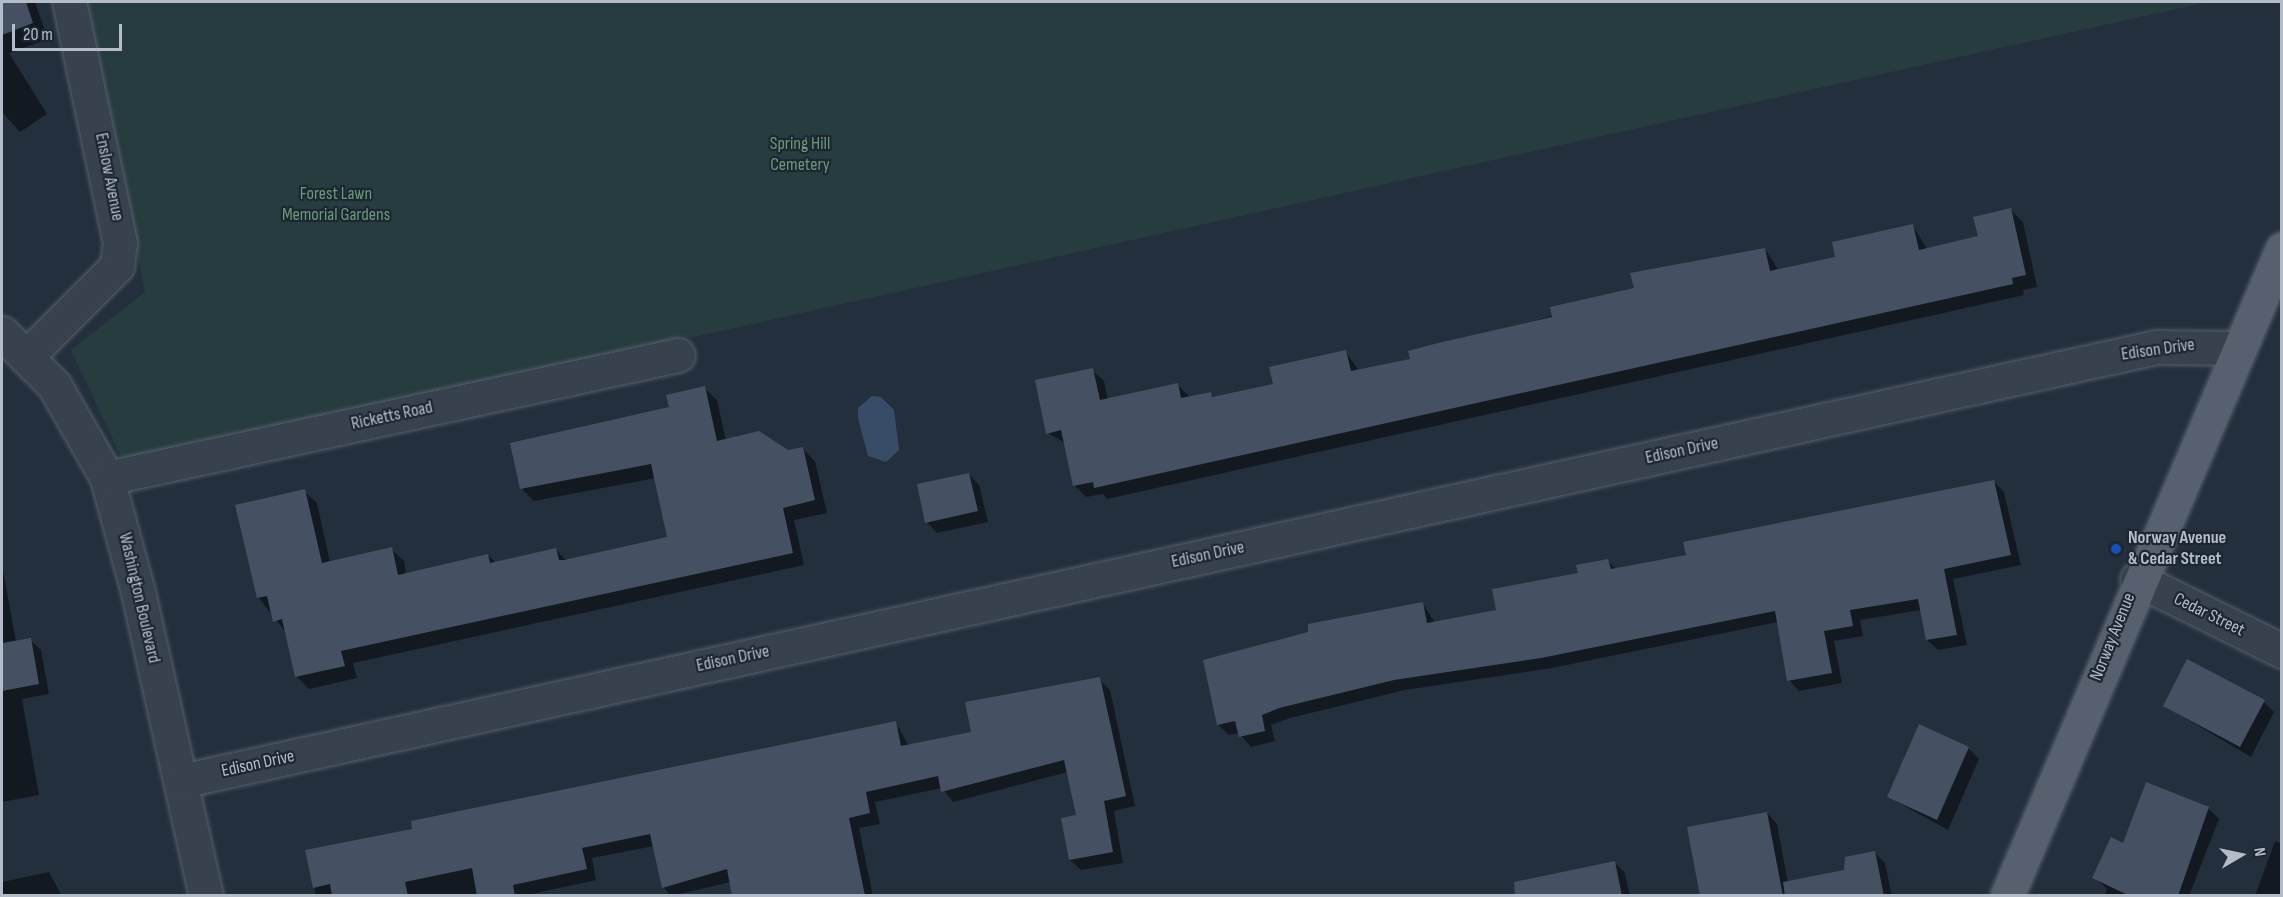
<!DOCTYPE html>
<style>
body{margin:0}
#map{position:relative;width:2283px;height:897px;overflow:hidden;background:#242f3e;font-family:"Sofia Sans Condensed",sans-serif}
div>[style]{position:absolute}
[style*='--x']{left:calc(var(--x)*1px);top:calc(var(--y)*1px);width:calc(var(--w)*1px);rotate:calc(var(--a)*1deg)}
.green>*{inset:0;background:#263c3f}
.water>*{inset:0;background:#394c67}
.shadow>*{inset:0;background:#0007}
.building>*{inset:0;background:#455162}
.roads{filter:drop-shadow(0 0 2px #565f6c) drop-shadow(0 0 2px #565f6c)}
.minor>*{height:33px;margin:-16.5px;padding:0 16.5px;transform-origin:16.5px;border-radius:16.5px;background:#38414e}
.major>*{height:33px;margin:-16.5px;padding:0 16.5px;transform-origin:16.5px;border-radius:16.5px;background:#56606e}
.dots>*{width:16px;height:16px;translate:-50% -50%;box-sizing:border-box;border:3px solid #1d2633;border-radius:50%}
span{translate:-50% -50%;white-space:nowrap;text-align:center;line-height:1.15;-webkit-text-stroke:4.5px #1d2633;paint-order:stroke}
.park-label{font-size:18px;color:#6b9a76}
.street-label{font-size:18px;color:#b4bcc9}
.poi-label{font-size:18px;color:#b4bcc9;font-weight:700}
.left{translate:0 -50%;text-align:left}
.frame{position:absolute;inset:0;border:3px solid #b4bcc9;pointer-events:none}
.north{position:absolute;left:2211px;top:825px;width:60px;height:60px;-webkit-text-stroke:4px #1d2633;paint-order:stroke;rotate:81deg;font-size:16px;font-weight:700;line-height:24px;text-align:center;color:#b4bcc9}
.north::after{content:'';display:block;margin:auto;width:21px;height:27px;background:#b4bcc9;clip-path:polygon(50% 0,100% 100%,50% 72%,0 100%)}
.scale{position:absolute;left:12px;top:24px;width:110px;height:27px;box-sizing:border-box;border:3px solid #b4bcc9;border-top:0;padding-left:8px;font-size:18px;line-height:21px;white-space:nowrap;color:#b4bcc9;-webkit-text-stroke:4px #1d2633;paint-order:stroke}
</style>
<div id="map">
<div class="green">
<i style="clip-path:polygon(86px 2px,2208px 2px,124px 463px,71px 350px,145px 292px)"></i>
</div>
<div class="water">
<i style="clip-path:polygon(872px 396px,881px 397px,894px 410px,899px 450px,886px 462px,868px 456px,858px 418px,858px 408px)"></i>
</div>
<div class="shadow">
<i style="clip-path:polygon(2px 2px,35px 2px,48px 39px,9px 53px,47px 114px,20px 132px,2px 112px)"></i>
<i style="clip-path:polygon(2011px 210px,2023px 222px,2037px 287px,2023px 290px,2024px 295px,1107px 499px,1103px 494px,1086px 497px,1074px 485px,1065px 443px,1048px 433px,1092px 370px,1104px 381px,1108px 400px,1178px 385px,1190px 397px,1210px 393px,1215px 398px,1275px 385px,1346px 352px,1359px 371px,1411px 360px,1765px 249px,1779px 271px,1837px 259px,1913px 226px,1927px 249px,1979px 237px)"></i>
<i style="clip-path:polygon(704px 388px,717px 400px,726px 440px,788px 452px,803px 449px,815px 461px,827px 513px,794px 520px,804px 565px,353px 663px,357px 678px,309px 689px,296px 676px,287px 634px,258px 597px,304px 491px,317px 503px,330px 562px,391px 549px,404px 561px,406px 574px,488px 555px,496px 563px,556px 550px,566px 560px,669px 538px,656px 478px,534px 501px,522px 489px)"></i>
<i style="clip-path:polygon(969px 474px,979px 485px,988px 522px,937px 533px,927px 522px)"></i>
<i style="clip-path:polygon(1994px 482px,2004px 492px,2021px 565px,1953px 579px,1967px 645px,1938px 650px,1927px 640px,1921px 610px,1860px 620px,1863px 636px,1834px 641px,1842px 683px,1799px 691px,1789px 680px,1778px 622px,1552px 668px,1405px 690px,1290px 718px,1271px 725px,1275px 741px,1251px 747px,1239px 733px,1229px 735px,1218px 725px,1423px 604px,1435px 623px,1498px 612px,1608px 561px,1617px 570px,1688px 556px)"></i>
<i style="clip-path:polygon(2px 564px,16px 642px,30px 640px,41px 650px,49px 694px,22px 699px,39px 795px,2px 802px)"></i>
<i style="clip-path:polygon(1099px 679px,1110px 690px,1135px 806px,1114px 811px,1123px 863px,1081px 870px,1070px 860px,1078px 816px,1068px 772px,953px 802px,942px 788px,875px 802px,880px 824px,859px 828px,873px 896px,734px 896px,731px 882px,671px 896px,663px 887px,654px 846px,592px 858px,596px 880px,523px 896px,316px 896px,307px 852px,896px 723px,909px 746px,973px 734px)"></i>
<i style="clip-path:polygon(2264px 702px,2274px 712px,2251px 757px,2165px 706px)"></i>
<i style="clip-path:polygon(1968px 748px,1979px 759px,1948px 830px,1888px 797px)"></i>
<i style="clip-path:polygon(2208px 808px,2219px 819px,2189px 896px,2105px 896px,2107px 889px,2094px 877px,2124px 845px)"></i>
<i style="clip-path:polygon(1767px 813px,1777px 824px,1788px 883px,1846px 871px,1874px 852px,1885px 863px,1892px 896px,1692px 896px,1701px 893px)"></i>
<i style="clip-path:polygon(2275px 841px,2282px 843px,2282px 896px,2255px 896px)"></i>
<i style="clip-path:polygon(1615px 863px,1625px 873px,1630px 896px,1559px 896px)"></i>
<i style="clip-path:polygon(49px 872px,62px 896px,2px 896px,2px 882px)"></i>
</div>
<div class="building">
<i style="clip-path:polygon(2px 2px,26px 2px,33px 23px,2px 35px)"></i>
<i style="clip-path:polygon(2011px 208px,2026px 275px,2012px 278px,2013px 284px,1094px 488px,1093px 482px,1073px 486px,1061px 430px,1046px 434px,1035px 380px,1093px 368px,1100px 400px,1178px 383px,1181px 398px,1211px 392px,1212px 397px,1273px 384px,1269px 367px,1346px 350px,1351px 371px,1410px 359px,1408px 351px,1438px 343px,1552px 317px,1550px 307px,1634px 288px,1630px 273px,1765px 248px,1770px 271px,1835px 257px,1832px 242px,1913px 224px,1919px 250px,1978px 236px,1973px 217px)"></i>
<i style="clip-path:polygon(705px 386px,717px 441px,759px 431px,788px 450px,803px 447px,815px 500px,783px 508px,793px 553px,341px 651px,345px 666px,295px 677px,282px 619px,273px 622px,267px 596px,257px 598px,235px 505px,305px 489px,322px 563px,392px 547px,398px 575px,488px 554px,490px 563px,556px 548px,559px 560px,564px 560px,667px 537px,651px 464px,520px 489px,510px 443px,669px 407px,666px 395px)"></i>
<i style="clip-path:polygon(969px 473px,978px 511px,925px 523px,917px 484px)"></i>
<i style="clip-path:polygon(1994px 480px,2011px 555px,1944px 569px,1957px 635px,1926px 640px,1918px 599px,1850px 610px,1853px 626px,1824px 631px,1832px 673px,1787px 681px,1775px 611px,1541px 658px,1394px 680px,1279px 708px,1262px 715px,1265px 731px,1239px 737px,1235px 721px,1217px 725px,1203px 660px,1308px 632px,1308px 624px,1423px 602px,1427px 623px,1496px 610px,1492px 589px,1578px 573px,1576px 565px,1608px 559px,1611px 569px,1686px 555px,1683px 542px)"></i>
<i style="clip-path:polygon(31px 638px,39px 684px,2px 691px,2px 643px)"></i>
<i style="clip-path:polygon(2187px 659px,2265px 700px,2240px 747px,2163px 706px)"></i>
<i style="clip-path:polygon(1100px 677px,1126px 796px,1104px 801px,1113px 852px,1069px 860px,1061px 818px,1076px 815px,1064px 760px,941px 792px,938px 776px,866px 792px,870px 813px,849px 818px,865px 896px,732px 896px,727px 869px,662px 888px,650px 834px,582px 848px,587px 869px,513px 885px,515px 896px,477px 896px,472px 868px,405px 882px,408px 896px,332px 896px,330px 884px,313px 888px,305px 850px,412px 829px,411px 821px,896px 721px,901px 746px,971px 732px,965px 702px)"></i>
<i style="clip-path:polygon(1919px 724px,1969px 747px,1937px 820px,1887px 797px)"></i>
<i style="clip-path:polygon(2146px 782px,2209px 807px,2178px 896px,2130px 896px,2092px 878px,2111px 837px,2123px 843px)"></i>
<i style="clip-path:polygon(1767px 812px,1783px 896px,1700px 896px,1687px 827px)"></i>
<i style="clip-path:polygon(1875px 851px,1884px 896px,1785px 896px,1783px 882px,1844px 870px,1845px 857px)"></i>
<i style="clip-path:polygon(1615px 861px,1622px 896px,1515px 896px,1514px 882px)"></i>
</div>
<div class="roads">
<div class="minor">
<i style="--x:2;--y:333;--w:74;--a:45"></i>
<i style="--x:54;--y:385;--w:107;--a:60.3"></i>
<i style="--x:107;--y:478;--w:118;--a:74.8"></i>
<i style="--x:138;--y:592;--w:312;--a:77.4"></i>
<i style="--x:28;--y:355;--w:126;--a:-45"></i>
<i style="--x:117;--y:266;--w:23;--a:-83"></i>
<i style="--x:120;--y:243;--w:246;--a:-101.9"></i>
<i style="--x:107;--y:478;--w:584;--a:-12.16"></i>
<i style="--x:2137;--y:579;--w:162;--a:26.4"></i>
<i style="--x:181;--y:781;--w:2023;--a:-12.39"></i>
<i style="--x:2157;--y:347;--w:79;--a:0.7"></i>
</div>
<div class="major">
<i style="--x:2007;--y:896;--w:703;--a:-66.97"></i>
</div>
</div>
<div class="dots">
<i style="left:2116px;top:549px;background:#1a4fb4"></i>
</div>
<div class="park-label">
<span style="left:800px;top:155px">Spring Hill<br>Cemetery</span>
<span style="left:336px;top:205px">Forest Lawn<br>Memorial Gardens</span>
</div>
<div class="street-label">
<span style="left:109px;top:177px;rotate:79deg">Enslow Avenue</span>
<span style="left:2158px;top:350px;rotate:-8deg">Edison Drive</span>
<span style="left:392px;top:416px;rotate:-12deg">Ricketts Road</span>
<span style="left:1682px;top:451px;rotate:-12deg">Edison Drive</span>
<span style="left:1208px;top:555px;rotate:-12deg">Edison Drive</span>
<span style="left:139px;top:598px;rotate:77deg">Washington Boulevard</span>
<span style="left:2209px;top:615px;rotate:26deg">Cedar Street</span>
<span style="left:2113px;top:637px;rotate:-68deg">Norway Avenue</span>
<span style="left:733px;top:659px;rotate:-12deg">Edison Drive</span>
<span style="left:258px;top:764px;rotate:-12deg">Edison Drive</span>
</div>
<div class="poi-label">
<span class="left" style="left:2128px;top:549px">Norway Avenue<br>&amp; Cedar Street</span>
</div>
<div class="frame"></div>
<div class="north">N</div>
<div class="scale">20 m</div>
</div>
